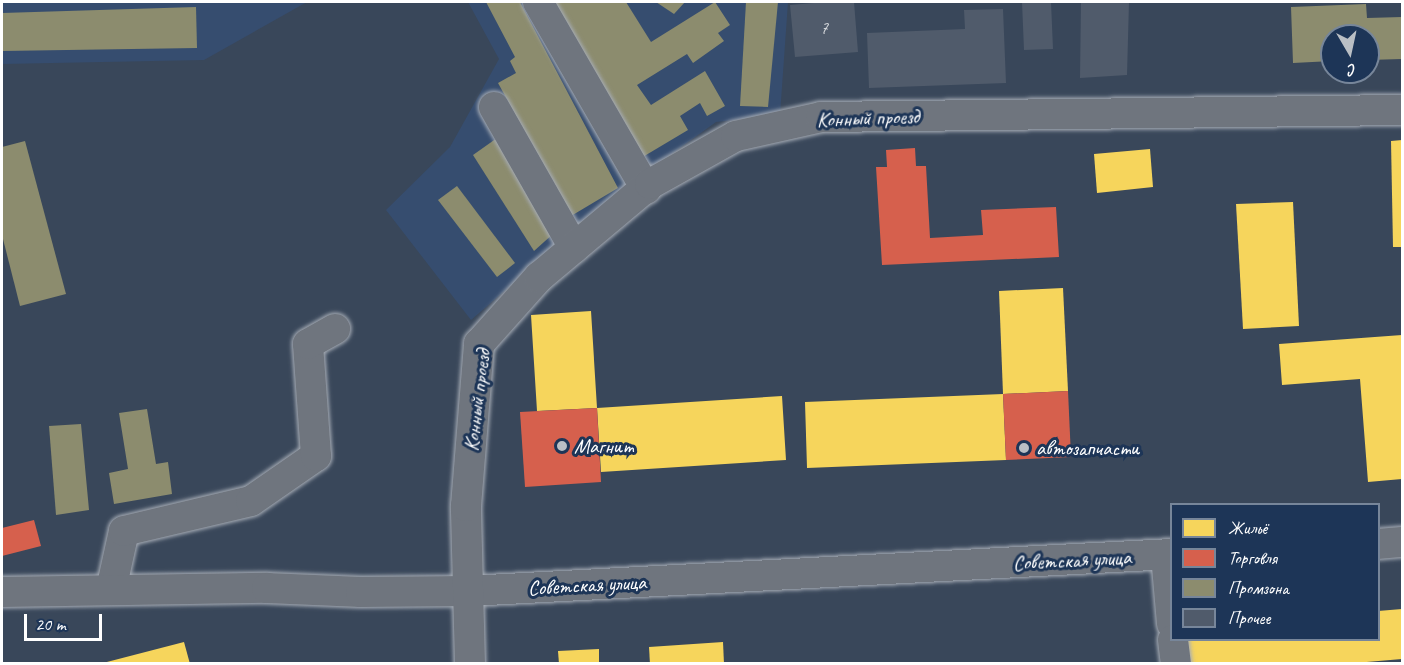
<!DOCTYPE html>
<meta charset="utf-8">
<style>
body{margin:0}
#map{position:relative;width:1404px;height:665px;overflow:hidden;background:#39475a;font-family:Caveat,sans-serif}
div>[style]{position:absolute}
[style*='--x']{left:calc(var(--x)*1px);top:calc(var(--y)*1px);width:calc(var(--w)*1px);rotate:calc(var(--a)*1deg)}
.built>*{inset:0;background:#364d6f}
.homes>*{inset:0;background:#f6d55c}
.shops>*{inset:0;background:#d6604d}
.industry>*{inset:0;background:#8c8c6e}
.building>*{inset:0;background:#505b6b}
.roads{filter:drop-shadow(0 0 2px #a6acb5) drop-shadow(0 0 2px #a6acb5)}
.minor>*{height:30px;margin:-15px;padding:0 15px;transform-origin:15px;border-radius:15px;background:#6f757e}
.dots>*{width:16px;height:16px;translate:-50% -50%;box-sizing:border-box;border:3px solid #1d3557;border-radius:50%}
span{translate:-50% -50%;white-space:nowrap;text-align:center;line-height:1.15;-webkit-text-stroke:6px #1d3557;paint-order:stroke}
.number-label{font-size:18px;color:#d3d6da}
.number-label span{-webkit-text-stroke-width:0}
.street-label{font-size:21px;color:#fff}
.poi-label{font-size:21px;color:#fff}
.left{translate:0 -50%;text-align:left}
.frame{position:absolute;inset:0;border:3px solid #fff;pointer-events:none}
.legend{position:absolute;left:1170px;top:503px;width:210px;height:138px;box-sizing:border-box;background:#1d3557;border:2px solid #77869a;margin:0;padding:8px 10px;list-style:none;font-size:18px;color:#fff}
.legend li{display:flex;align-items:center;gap:12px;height:30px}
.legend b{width:30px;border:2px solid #77869a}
.north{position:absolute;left:1320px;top:24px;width:60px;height:60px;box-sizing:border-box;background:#1d3557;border:2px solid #77869a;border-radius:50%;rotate:171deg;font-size:16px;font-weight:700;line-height:24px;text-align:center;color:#fff}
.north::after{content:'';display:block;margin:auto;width:21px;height:27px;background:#babfc5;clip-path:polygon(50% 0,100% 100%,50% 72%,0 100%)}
.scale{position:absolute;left:24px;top:614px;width:78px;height:27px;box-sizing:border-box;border:3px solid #fff;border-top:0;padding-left:8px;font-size:18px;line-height:21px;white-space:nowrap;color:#fff;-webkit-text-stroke:4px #1d3557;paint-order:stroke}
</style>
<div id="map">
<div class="built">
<i style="clip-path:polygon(2px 2px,307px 2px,204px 60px,2px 64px)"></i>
<i style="clip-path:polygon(468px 2px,788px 2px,780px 115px,716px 122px,620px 191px,471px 320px,386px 210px,450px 147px,499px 59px)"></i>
</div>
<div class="homes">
<i style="clip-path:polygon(1402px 140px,1402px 247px,1393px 247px,1391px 141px)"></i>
<i style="clip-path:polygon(1150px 149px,1153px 187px,1097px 193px,1094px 154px)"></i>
<i style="clip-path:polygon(1293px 202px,1299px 326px,1243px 329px,1236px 204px)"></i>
<i style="clip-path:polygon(1063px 288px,1068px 391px,1003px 394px,999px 291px)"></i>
<i style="clip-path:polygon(591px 311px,597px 408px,537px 411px,531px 315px)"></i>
<i style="clip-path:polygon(1402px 335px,1402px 479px,1368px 482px,1360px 379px,1282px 385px,1279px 344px)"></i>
<i style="clip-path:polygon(1003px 394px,1006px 460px,807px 468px,805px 402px)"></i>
<i style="clip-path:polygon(782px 396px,786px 460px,601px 472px,597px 408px)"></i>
<i style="clip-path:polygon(1402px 609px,1402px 659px,1343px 664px,1185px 664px,1183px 640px,1378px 640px,1378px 611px)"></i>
<i style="clip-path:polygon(184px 642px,190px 664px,103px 664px,103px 663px)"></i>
<i style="clip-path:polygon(723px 642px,724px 664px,650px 664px,649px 647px)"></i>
<i style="clip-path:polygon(599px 649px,599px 664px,559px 664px,558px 651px)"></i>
</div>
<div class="shops">
<i style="clip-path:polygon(915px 148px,916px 166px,926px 166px,930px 238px,983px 235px,981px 210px,1056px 207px,1059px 257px,882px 265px,876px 167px,887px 167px,886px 150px)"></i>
<i style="clip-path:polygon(1068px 391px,1071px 457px,1006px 460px,1003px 394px)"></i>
<i style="clip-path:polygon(597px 408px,601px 482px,525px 487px,520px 412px)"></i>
<i style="clip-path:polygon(34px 520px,41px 546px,2px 556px,2px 528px)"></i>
</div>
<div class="industry">
<i style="clip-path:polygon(486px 2px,520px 2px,618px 188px,571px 216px,498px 83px,516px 73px,510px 61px,515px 57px)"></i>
<i style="clip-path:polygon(554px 2px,626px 2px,651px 42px,715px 2px,730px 25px,718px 33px,724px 41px,693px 63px,687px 54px,637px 85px,651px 105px,705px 71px,725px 106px,707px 116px,700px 103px,680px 116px,688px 130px,641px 158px)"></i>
<i style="clip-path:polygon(656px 2px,685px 2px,674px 14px)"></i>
<i style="clip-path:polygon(746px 2px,778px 2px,768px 107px,740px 106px)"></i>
<i style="clip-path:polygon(1366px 4px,1367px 18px,1402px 17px,1402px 59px,1368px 60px,1368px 36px,1332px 36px,1332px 61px,1293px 63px,1291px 7px)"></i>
<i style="clip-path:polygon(196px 7px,197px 48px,2px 51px,2px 13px)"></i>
<i style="clip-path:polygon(497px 138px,554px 233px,534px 251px,473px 155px)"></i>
<i style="clip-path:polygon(25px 141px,66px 294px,20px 306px,2px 235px,2px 147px)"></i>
<i style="clip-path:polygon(457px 186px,515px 263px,497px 277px,438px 200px)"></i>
<i style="clip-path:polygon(147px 409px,156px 464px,168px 462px,172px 494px,114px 504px,109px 473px,128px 469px,119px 413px)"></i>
<i style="clip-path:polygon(81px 424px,89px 510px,56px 515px,49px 426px)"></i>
</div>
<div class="building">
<i style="clip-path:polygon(825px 2px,854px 2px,858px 52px,795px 57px,790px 5px)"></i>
<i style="clip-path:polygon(1022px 2px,1051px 2px,1053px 49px,1024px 50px)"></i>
<i style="clip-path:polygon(1081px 2px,1129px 2px,1127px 75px,1080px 78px)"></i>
<i style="clip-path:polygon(1003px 9px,1006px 83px,869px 88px,867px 33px,965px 29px,964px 10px)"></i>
</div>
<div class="roads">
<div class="minor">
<i style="--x:538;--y:2;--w:216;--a:60"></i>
<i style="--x:494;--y:107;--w:162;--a:60.4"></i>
<i style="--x:1378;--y:544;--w:24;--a:-5"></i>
<i style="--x:1166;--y:555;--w:69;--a:85"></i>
<i style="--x:111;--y:590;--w:60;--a:-77.6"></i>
<i style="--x:124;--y:531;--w:130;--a:-13.3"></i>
<i style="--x:251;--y:501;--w:79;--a:-34.7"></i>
<i style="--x:316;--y:456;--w:112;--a:-94.1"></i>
<i style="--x:308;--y:344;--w:31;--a:-29"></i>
<i style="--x:2;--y:592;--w:265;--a:-0.9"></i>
<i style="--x:267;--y:588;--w:94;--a:2.4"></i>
<i style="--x:361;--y:592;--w:107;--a:-0.5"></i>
<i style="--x:468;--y:591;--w:705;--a:-3.01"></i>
<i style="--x:1173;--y:640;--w:24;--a:83"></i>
<i style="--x:470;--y:664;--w:158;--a:-91.5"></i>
<i style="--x:466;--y:506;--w:163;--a:-85.4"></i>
<i style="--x:479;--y:344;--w:90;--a:-48.2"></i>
<i style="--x:539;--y:277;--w:145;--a:-40"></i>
<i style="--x:650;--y:184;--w:98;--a:-29.2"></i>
<i style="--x:736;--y:136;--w:87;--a:-12.6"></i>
<i style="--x:821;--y:117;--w:581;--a:-0.69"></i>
</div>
</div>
<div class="dots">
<i style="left:562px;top:446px;background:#babfc5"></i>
<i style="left:1024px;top:448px;background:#babfc5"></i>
</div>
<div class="number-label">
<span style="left:824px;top:28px">7</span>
</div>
<div class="street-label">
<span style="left:868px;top:118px;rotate:-2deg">Конный проезд</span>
<span style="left:477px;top:400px;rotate:-83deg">Конный проезд</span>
<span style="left:1072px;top:560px;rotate:-3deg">Советская улица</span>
<span style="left:587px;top:585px;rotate:-3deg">Советская улица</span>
</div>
<div class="poi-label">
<span class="left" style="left:574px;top:446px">Магнит</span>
<span class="left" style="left:1036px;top:448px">автозапчасти</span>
</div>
<div class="frame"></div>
<ul class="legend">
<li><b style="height:16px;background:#f6d55c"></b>Жильё</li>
<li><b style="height:16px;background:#d6604d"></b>Торговля</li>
<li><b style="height:16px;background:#8c8c6e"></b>Промзона</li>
<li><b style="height:16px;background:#505b6b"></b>Прочее</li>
</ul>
<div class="north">С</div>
<div class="scale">20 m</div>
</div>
